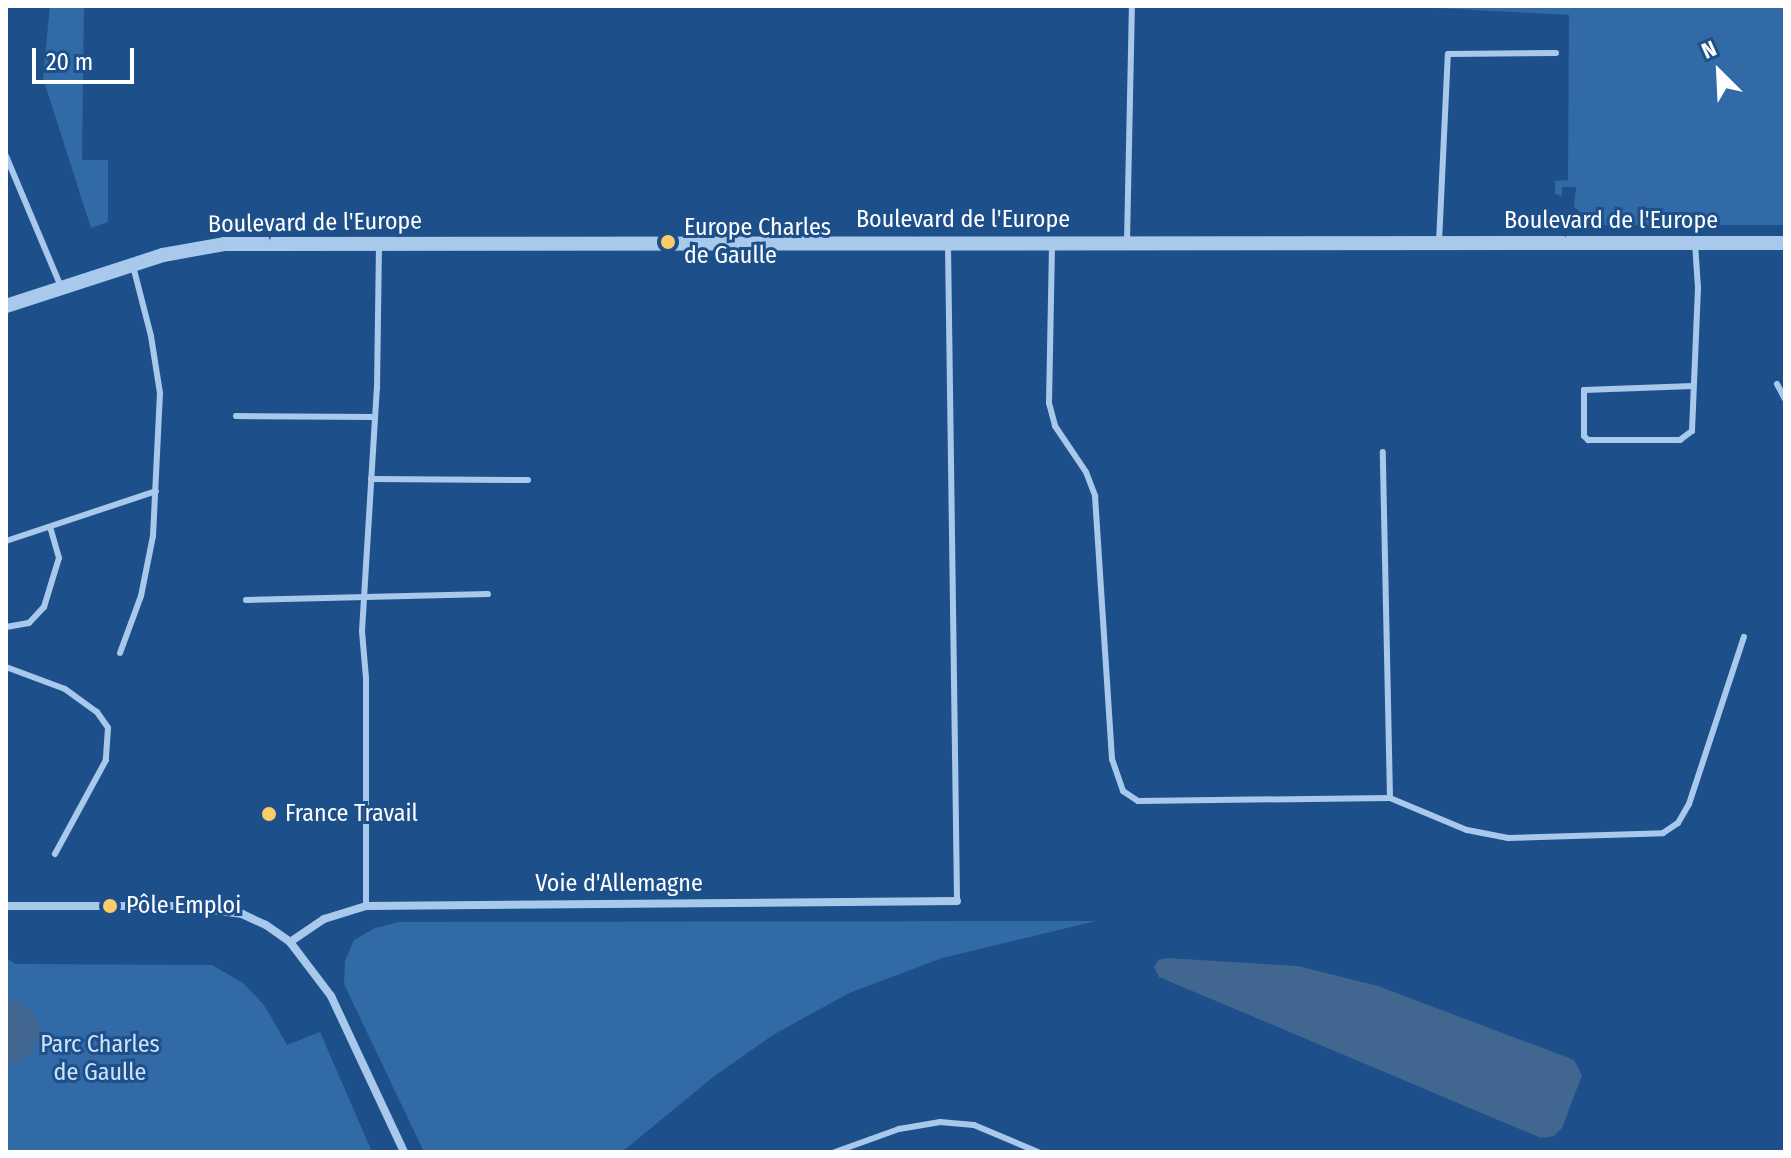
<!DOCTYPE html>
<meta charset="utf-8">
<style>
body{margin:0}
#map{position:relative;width:1791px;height:1158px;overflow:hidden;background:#1d508a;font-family:"Fira Sans Condensed",sans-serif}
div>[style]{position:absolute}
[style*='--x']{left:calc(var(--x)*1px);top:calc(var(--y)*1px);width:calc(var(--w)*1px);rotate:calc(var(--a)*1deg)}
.green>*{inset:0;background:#316aa7}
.water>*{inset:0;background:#41668f}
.service>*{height:6px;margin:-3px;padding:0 3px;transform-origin:3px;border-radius:3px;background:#a8c9ec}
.minor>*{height:8px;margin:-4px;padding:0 4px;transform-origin:4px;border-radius:4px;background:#a8c9ec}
.tertiary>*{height:14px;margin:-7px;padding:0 7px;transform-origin:7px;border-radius:7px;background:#a8c9ec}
.dots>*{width:22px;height:22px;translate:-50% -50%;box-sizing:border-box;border:4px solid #1d508a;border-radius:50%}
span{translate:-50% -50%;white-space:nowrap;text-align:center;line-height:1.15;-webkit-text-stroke:6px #1d508a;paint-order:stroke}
.street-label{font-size:24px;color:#fff}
.poi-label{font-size:24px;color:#fff}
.left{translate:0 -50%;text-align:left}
.park-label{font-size:24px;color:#cde2f9}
.frame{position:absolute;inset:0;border:8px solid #fff;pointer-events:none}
.north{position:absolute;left:1679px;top:32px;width:80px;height:80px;-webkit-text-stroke:6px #1d508a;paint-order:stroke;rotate:336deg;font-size:22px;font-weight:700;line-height:32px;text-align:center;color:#fff}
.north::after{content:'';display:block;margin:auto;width:28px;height:36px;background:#fff;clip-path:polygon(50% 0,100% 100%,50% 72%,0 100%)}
.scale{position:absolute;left:32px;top:48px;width:102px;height:36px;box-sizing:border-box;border:4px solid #fff;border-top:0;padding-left:10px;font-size:24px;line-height:28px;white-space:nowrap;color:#fff;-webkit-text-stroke:6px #1d508a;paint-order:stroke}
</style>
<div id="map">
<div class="green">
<i style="clip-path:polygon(50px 6px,84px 6px,82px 160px,108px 160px,108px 222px,91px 228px,43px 78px)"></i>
<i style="clip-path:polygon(1401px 6px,1785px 6px,1785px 225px,1596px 225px,1574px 207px,1576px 187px,1562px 187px,1562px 196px,1555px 194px,1555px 181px,1568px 180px,1569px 15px)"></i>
<i style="clip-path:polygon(1096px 921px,942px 958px,849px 993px,773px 1035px,713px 1077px,622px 1152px,424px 1152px,344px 984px,345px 961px,354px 940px,375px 928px,399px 922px)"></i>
<i style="clip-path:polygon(6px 958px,16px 964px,212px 965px,243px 983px,264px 1005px,287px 1045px,320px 1032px,372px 1152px,6px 1152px)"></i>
</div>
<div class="water">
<i style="clip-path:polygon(1167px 958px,1298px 966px,1378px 986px,1574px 1060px,1582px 1075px,1562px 1128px,1554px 1136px,1541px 1138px,1159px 977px,1154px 967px,1158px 960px)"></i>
<i style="clip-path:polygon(6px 996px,35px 1014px,41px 1033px,31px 1053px,20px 1062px,6px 1066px)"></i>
</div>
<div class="service">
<i style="--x:6;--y:156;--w:142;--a:67.2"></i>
<i style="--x:1127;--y:241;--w:235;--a:-88.8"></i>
<i style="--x:1439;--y:242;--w:188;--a:-87.3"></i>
<i style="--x:1448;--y:54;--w:108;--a:-0.5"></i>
<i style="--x:948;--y:245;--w:656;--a:89.21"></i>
<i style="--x:1052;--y:246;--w:157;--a:91.1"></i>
<i style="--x:1049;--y:403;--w:24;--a:75"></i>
<i style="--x:1055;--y:426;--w:55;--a:56"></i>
<i style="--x:1086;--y:472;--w:26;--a:69"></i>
<i style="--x:1095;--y:496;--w:264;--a:86.3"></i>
<i style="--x:1112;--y:759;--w:34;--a:71"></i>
<i style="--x:1123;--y:791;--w:18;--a:34"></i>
<i style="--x:1138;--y:801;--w:252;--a:-0.7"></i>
<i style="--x:1390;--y:798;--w:346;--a:-91.2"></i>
<i style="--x:1777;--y:384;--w:17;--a:62"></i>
<i style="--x:1693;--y:386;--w:109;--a:177.9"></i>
<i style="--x:1584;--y:390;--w:46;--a:90"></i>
<i style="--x:1584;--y:436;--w:6;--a:45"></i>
<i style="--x:1588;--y:440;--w:92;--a:0"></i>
<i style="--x:1680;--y:440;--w:15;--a:-37"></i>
<i style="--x:1692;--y:431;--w:143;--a:-87.6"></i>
<i style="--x:1698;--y:288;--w:45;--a:-93.8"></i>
<i style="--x:236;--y:416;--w:139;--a:0.4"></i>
<i style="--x:371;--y:479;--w:157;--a:0.4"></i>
<i style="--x:6;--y:541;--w:158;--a:-18.4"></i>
<i style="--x:246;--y:600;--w:242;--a:-1.4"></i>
<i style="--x:6;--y:627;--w:23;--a:-10"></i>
<i style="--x:29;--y:623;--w:22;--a:-47"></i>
<i style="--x:44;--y:607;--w:51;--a:-73"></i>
<i style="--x:59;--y:558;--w:32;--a:-106"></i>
<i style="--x:120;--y:653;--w:61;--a:-69.8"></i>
<i style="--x:141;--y:596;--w:61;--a:-78.7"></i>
<i style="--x:153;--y:536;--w:143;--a:-87.2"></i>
<i style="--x:160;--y:393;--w:58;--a:-99"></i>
<i style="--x:151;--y:336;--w:72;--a:-104.4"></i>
<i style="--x:6;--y:667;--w:63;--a:20.4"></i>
<i style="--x:65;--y:689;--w:39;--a:36"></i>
<i style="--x:97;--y:712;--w:19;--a:55"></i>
<i style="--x:108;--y:728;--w:32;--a:94"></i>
<i style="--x:106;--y:760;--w:107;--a:118.5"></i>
<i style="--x:1390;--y:798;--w:83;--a:22.6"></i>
<i style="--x:1467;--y:830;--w:42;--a:11"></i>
<i style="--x:1508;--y:838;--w:155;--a:-1.8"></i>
<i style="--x:1663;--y:833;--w:18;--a:-34"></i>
<i style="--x:1678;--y:823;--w:22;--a:-60"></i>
<i style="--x:1689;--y:804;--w:176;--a:-71.8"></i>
<i style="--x:366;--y:906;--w:228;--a:-90"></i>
<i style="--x:366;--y:678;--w:47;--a:-94.9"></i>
<i style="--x:362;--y:631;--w:243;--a:-86.5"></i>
<i style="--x:377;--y:388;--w:145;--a:-89.2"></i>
<i style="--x:835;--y:1152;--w:68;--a:-19.8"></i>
<i style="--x:899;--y:1129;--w:42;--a:-9.7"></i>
<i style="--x:940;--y:1122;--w:34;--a:5"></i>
<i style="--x:974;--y:1125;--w:69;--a:22.9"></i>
</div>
<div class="minor">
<i style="--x:6;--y:906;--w:176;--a:0"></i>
<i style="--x:182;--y:906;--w:61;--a:7.6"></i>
<i style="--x:242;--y:914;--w:26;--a:25"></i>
<i style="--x:266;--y:925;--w:29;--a:35"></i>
<i style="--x:290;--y:942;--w:68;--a:52.8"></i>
<i style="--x:331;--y:996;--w:172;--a:64.9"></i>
<i style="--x:290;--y:942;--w:41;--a:-34.1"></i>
<i style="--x:324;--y:919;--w:44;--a:-17.2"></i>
<i style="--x:366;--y:906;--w:591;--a:-0.48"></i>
</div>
<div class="tertiary">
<i style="--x:6;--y:306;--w:165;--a:-18"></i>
<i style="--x:163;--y:255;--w:62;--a:-10.2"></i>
<i style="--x:224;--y:244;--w:1561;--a:-0.04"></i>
</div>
<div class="dots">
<i style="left:668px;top:242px;background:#fbcc67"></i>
<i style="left:269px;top:814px;background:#fbcc67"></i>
<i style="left:110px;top:906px;background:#fbcc67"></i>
</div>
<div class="street-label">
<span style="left:963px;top:220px">Boulevard de l'Europe</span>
<span style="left:1611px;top:221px">Boulevard de l'Europe</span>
<span style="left:315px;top:223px;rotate:-1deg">Boulevard de l'Europe</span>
<span style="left:619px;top:884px">Voie d'Allemagne</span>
</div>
<div class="poi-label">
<span class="left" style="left:684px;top:242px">Europe Charles<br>de Gaulle</span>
<span class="left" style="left:285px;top:814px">France Travail</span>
<span class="left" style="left:126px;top:906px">Pôle Emploi</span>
</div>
<div class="park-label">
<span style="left:100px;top:1059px">Parc Charles<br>de Gaulle</span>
</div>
<div class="frame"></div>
<div class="north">N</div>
<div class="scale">20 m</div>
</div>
